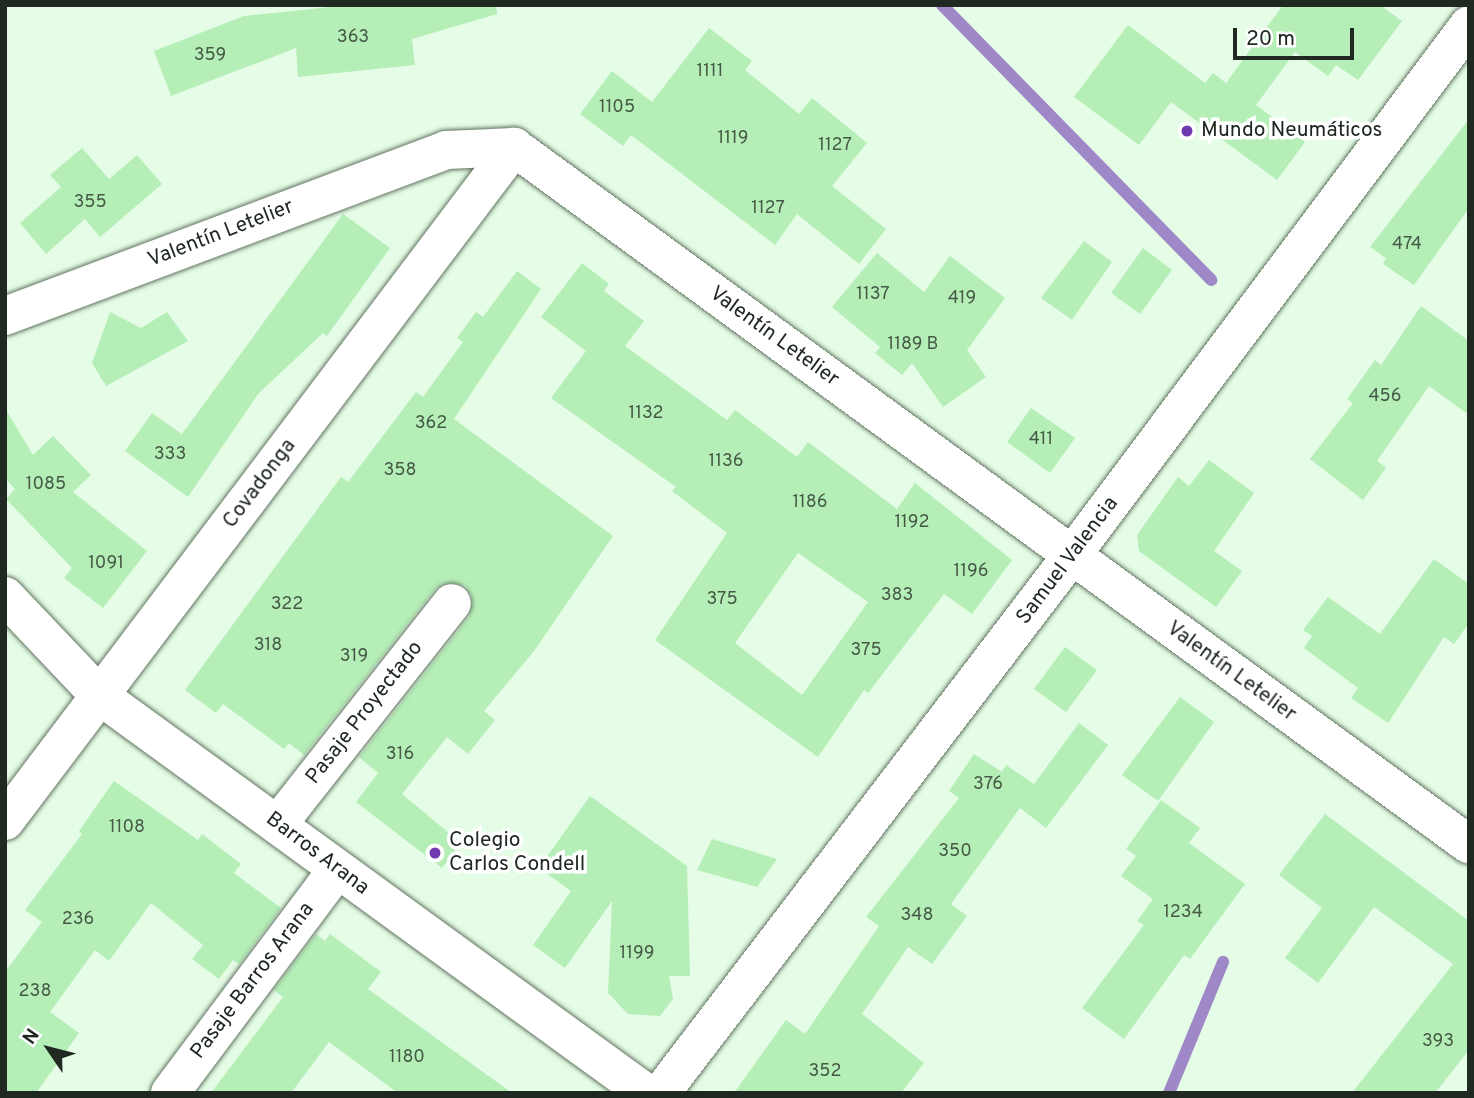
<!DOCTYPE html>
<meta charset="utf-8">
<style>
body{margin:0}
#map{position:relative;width:1474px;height:1098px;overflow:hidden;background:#e5fce6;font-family:Overpass,sans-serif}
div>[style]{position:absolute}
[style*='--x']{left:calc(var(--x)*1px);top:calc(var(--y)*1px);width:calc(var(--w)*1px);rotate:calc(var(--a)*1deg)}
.stream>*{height:12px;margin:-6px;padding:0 6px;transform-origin:6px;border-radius:6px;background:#9f88c7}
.building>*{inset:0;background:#b5eeb7}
.roads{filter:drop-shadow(0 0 2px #617461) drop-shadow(0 0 2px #617461)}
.street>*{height:38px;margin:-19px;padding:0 19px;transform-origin:19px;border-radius:19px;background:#fff}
.secondary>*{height:38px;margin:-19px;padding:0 19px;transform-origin:19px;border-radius:19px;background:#fff}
.dots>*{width:19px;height:19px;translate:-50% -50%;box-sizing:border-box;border:4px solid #fff;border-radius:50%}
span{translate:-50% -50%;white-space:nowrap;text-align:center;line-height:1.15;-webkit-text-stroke:7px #fff;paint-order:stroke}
.number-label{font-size:18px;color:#455a46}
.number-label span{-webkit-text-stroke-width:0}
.poi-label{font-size:21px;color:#202921}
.left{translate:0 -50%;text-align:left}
.street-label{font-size:21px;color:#202921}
.frame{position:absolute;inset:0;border:7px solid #202921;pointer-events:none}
.north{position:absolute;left:14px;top:1014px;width:70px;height:70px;-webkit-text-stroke:5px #fff;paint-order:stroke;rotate:305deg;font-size:19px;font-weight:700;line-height:28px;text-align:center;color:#202921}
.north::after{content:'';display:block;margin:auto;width:24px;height:32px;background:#202921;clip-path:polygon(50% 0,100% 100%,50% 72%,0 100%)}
.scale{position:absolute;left:1233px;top:28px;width:121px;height:32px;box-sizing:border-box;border:4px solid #202921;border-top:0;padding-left:9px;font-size:21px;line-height:24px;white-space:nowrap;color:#202921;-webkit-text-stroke:5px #fff;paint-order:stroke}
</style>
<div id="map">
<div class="stream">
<i style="--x:942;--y:5;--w:385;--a:45.6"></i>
<i style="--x:1169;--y:1093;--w:142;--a:-67.6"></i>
</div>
<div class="building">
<i style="clip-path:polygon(349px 5px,496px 5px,497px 14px,412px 39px,415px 65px,298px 77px,296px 48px,171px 96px,154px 51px,244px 16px)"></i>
<i style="clip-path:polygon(1283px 5px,1380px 5px,1402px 21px,1358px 80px,1336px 65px,1328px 76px,1295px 52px,1256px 105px,1305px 142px,1277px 180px,1171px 102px,1139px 145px,1074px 97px,1128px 25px,1205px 83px,1213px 73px,1226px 83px)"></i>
<i style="clip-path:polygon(709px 28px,752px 61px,745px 70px,799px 114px,812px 98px,867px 143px,832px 186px,886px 229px,859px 264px,797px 214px,775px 245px,631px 135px,623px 146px,580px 114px,612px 71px,652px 102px)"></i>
<i style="clip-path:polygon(1469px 119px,1469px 208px,1414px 285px,1383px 264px,1386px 258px,1370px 247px)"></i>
<i style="clip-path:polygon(82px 148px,109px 179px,137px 155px,162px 184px,100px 237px,85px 219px,46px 254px,20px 223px,61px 187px,50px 175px)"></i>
<i style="clip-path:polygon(343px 214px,390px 248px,327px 336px,323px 333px,258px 394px,188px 497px,125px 451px,152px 413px,182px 434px)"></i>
<i style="clip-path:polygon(1084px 241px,1112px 262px,1072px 320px,1041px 298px)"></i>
<i style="clip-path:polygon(1143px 248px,1172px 270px,1140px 314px,1111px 293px)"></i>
<i style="clip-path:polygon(877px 253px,924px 292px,950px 256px,1005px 298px,967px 350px,986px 377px,943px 407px,912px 363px,902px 375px,875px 353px,880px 347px,832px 307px)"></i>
<i style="clip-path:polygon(evenodd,582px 263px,609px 284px,604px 291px,644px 321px,625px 346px,727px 420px,735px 410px,797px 457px,808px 442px,897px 509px,915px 483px,1012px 560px,972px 614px,944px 594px,868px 693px,864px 690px,818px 757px,655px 640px,727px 533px,672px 491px,676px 487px,551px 398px,586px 351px,541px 317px,582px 263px,798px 553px,868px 602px,802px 695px,735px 643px,798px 553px)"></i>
<i style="clip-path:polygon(517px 271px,541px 289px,454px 419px,613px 536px,534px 651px,484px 711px,495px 720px,468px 754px,447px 737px,402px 794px,461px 843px,442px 868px,356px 802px,378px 773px,359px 757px,469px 617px,472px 596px,465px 585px,445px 583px,435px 589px,304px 755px,289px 743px,284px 749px,223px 704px,216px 713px,185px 690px,341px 477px,348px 482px,416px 392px,423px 397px,463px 342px,457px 338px,476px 312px,483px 317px)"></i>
<i style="clip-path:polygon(1421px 306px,1469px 341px,1469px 415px,1429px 386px,1377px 461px,1386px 468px,1363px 500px,1310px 459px,1353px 403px,1347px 399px,1375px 360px,1381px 365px)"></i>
<i style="clip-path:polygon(110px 312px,141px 328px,167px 312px,188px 341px,106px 386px,92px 363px)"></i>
<i style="clip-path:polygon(5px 408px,33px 455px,53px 436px,91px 475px,73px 492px,147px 551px,103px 608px,64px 578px,72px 568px,6px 499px,15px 489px,5px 478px)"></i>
<i style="clip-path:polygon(1031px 408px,1075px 438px,1050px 473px,1007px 442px)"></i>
<i style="clip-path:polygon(1209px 460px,1254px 493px,1214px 551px,1242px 571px,1216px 607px,1139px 551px,1137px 535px,1178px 477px,1189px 486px)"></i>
<i style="clip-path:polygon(1434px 559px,1469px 584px,1469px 623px,1454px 644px,1444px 637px,1388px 723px,1351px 698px,1358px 688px,1304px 648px,1312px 636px,1303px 630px,1328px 597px,1380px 634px)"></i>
<i style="clip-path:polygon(1065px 647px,1097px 670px,1066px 712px,1034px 689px)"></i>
<i style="clip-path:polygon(1180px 697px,1214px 722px,1158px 801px,1122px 775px)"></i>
<i style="clip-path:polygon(1079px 723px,1108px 745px,1046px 828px,1020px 808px,951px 904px,967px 916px,932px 964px,908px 947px,862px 1014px,924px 1063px,901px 1093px,734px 1093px,786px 1020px,805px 1034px,879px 926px,866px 917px,959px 798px,949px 791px,974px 754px,1002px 772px,1006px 765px,1034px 784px)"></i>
<i style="clip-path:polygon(114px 781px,198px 840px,202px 834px,241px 864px,234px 873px,281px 908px,239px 964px,233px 960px,219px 979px,192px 959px,203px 945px,151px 903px,109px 961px,95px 950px,50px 1012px,79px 1033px,36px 1093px,5px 1093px,5px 972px,42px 922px,25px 910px,82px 834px,79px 831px)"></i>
<i style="clip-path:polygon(590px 796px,687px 866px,690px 976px,669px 976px,673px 999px,660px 1016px,628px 1014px,608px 993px,612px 901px,565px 968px,533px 945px,571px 891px,539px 868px)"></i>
<i style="clip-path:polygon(1161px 800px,1200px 828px,1189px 843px,1245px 884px,1190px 959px,1184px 955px,1124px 1039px,1082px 1008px,1144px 925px,1137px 921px,1153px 899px,1121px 876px,1136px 856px,1126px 849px)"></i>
<i style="clip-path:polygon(1325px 814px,1469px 921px,1469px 1050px,1435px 1093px,1352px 1093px,1453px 964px,1374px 907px,1318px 983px,1285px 958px,1322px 908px,1279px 875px)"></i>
<i style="clip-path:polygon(712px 839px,777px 859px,757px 887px,697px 870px)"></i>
<i style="clip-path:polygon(316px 934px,325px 941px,330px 934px,381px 972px,368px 989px,512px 1093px,398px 1093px,329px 1042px,291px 1093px,211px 1093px,283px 997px,274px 990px)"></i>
</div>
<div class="roads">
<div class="street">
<i style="--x:5;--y:316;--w:471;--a:-20.6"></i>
<i style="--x:446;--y:150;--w:68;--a:-2.5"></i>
<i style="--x:514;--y:147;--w:691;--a:36.17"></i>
<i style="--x:5;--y:821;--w:845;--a:-52.94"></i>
<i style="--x:278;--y:824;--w:281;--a:-51.8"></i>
<i style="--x:170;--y:1093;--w:279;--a:-53.2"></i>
</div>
<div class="secondary">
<i style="--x:1072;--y:555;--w:491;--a:36.1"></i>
<i style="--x:5;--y:596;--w:138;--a:46.5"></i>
<i style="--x:100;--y:696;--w:675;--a:36.02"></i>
<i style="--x:661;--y:1093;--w:677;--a:-52.62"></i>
<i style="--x:1072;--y:555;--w:662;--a:-53.16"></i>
</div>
</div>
<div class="dots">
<i style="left:1187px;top:131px;background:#7039b0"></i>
<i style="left:435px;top:853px;background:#7039b0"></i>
</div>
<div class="number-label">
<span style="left:353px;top:38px">363</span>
<span style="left:210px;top:56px">359</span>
<span style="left:710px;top:72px">1111</span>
<span style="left:617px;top:108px">1105</span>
<span style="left:733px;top:139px">1119</span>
<span style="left:835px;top:146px">1127</span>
<span style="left:90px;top:203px">355</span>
<span style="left:768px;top:209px">1127</span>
<span style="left:1407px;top:245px">474</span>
<span style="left:873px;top:295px">1137</span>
<span style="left:962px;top:299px">419</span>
<span style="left:913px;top:345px">1189 B</span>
<span style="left:1385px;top:397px">456</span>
<span style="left:646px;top:414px">1132</span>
<span style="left:431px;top:424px">362</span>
<span style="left:1041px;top:440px">411</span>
<span style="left:170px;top:455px">333</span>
<span style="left:726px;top:462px">1136</span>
<span style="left:400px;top:471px">358</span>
<span style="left:46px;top:485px">1085</span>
<span style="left:810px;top:503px">1186</span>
<span style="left:912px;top:523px">1192</span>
<span style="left:106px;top:564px">1091</span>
<span style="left:971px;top:572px">1196</span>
<span style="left:897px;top:596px">383</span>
<span style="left:722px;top:600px">375</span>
<span style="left:287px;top:605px">322</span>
<span style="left:268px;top:646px">318</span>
<span style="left:866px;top:651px">375</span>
<span style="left:354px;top:657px">319</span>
<span style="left:400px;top:755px">316</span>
<span style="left:988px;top:785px">376</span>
<span style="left:127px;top:828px">1108</span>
<span style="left:955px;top:852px">350</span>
<span style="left:1183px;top:913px">1234</span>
<span style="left:917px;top:916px">348</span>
<span style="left:78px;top:920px">236</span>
<span style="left:637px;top:954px">1199</span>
<span style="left:35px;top:992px">238</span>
<span style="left:1438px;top:1042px">393</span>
<span style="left:407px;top:1058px">1180</span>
<span style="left:825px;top:1072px">352</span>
</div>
<div class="poi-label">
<span class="left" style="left:1201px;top:131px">Mundo Neumáticos</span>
<span class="left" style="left:449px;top:853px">Colegio<br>Carlos Condell</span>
</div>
<div class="street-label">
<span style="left:221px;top:234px;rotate:-21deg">Valentín Letelier</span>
<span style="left:774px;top:337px;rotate:36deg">Valentín Letelier</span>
<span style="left:260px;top:484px;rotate:-53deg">Covadonga</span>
<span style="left:1068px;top:561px;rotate:-53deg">Samuel Valencia</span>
<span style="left:1231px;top:672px;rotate:36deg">Valentín Letelier</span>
<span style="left:365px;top:713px;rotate:-52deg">Pasaje Proyectado</span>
<span style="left:317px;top:854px;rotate:37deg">Barros Arana</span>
<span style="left:253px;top:981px;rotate:-53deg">Pasaje Barros Arana</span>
</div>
<div class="frame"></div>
<div class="north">N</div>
<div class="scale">20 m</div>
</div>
